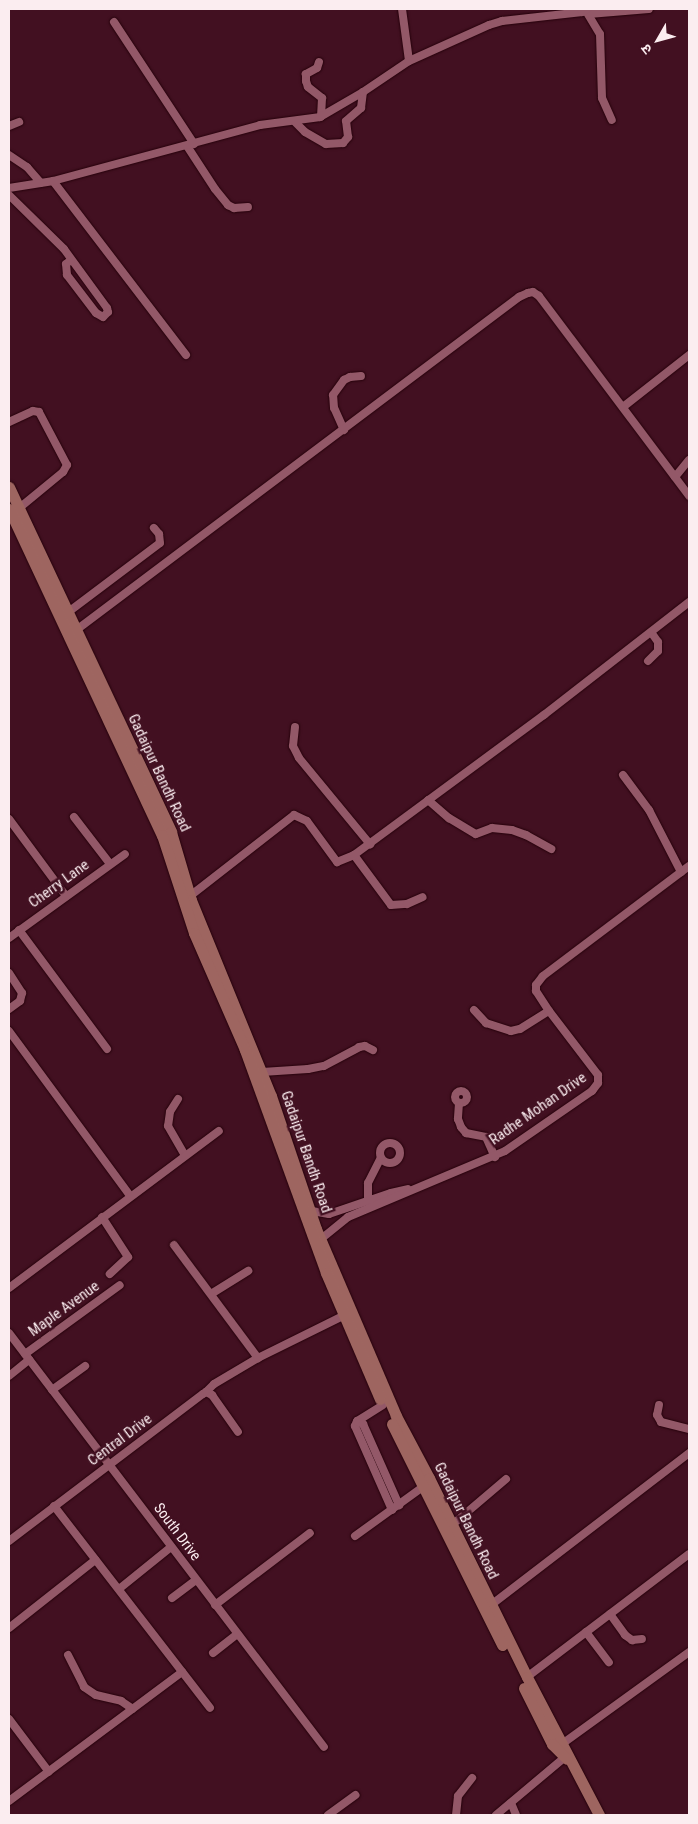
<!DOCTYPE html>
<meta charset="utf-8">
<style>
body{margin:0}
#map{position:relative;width:698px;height:1824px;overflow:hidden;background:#421021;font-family:"Roboto Condensed","Noto Sans Devanagari",sans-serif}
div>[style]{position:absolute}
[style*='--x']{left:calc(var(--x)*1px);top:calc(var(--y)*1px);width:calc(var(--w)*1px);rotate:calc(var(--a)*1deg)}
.roads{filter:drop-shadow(0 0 1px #26000b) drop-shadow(0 0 1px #26000b)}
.street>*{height:8px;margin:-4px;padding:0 4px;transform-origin:4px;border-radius:4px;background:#935868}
.street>.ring{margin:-4px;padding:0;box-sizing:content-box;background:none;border:8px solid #935868;border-radius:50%}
.secondary>*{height:11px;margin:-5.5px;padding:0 5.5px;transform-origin:5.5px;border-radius:5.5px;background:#9e6560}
span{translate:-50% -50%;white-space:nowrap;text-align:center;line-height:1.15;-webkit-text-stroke:5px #421021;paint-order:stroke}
.street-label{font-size:15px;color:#fbedf0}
.frame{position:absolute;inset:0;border:10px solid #fbedf0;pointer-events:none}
.north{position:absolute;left:633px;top:15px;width:50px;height:50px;-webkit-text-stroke:4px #421021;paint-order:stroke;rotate:232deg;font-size:14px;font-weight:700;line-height:20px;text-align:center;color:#fbedf0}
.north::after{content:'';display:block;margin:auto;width:18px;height:22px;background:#fbedf0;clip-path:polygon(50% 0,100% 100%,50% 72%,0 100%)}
</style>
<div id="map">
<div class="roads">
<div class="street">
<i style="--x:402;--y:9;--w:52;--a:82.3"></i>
<i style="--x:586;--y:11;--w:27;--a:59"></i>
<i style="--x:600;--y:34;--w:64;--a:88.2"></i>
<i style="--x:602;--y:98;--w:24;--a:66"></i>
<i style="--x:589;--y:14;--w:60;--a:-4.8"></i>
<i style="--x:114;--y:22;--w:146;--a:56.7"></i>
<i style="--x:319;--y:62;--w:6;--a:108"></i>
<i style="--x:317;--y:68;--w:13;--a:151"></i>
<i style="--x:306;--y:74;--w:7;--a:90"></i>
<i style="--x:306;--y:81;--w:6;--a:72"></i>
<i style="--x:308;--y:87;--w:18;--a:38"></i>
<i style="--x:322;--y:98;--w:18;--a:93"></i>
<i style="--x:295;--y:122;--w:14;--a:45"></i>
<i style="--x:305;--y:132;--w:24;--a:30"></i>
<i style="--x:326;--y:144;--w:17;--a:-3"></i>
<i style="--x:343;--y:143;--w:8;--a:-50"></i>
<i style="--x:348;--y:137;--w:16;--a:-97"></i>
<i style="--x:346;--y:121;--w:20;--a:-41"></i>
<i style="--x:361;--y:108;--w:16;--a:-83"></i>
<i style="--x:9;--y:126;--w:11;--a:-22"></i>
<i style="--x:187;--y:146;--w:51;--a:56.9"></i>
<i style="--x:215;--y:189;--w:21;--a:51"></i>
<i style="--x:228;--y:205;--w:7;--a:27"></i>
<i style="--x:234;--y:208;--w:14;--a:-4"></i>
<i style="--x:9;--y:155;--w:22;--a:34"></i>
<i style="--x:27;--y:167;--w:21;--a:49"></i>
<i style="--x:53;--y:181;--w:219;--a:52.6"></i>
<i style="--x:9;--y:188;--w:45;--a:-9"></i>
<i style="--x:53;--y:181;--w:214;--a:-15.1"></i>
<i style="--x:260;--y:125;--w:61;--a:-7.6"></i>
<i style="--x:320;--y:117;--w:50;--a:-30.2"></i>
<i style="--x:363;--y:92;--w:55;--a:-34"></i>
<i style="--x:409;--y:61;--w:88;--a:-24.2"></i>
<i style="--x:489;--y:25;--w:14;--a:-17"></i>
<i style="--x:502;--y:21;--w:81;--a:-6.4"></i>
<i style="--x:582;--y:12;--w:6;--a:-31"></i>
<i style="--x:9;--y:195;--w:77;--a:44.5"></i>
<i style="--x:64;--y:249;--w:73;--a:53.9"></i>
<i style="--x:107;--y:308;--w:4;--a:76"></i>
<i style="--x:108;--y:312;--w:7;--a:135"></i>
<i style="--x:103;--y:317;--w:8;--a:-150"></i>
<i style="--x:96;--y:313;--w:48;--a:-127.3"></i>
<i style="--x:67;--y:275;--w:11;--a:-95"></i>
<i style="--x:66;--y:264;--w:6;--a:-39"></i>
<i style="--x:623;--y:407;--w:84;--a:-38.2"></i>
<i style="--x:9;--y:422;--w:26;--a:-25"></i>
<i style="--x:33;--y:411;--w:6;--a:9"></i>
<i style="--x:39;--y:412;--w:60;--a:62.2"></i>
<i style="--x:67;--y:465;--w:8;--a:120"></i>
<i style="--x:63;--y:472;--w:58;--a:140.6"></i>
<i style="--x:344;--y:430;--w:24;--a:-114"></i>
<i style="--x:334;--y:408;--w:13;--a:-94"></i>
<i style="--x:333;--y:395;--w:19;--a:-54"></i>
<i style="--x:344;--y:380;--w:7;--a:-27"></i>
<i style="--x:350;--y:377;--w:11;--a:-5"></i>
<i style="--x:675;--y:477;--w:22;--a:-51"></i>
<i style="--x:67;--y:613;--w:116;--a:-37"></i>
<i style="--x:160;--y:543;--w:9;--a:-96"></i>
<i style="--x:159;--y:534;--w:8;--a:-130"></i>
<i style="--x:75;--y:631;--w:556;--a:-36.95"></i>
<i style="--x:519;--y:297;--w:10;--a:-24"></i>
<i style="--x:528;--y:293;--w:5;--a:-11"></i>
<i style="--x:533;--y:292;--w:7;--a:34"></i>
<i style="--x:539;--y:296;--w:250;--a:53.1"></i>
<i style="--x:648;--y:661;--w:14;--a:-45"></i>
<i style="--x:658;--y:651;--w:9;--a:-90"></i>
<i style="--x:658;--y:642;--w:12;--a:-125"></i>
<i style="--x:295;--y:727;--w:19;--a:96"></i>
<i style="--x:293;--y:746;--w:13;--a:63"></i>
<i style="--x:299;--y:758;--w:112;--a:50.5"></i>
<i style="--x:623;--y:775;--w:44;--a:53.4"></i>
<i style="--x:649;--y:810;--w:70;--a:62.7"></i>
<i style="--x:428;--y:800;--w:28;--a:41"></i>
<i style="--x:449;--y:818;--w:31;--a:31"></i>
<i style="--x:476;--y:834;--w:17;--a:-21"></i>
<i style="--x:492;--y:828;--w:20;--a:6"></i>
<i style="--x:512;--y:830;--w:15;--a:20"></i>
<i style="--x:526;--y:835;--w:29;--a:29"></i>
<i style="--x:74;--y:817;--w:59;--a:52.5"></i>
<i style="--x:9;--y:819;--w:96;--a:53.5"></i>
<i style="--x:354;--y:855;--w:62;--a:53.5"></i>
<i style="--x:391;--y:905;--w:16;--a:-4"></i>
<i style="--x:407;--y:904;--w:17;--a:-24"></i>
<i style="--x:190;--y:896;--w:132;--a:-37.9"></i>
<i style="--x:294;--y:815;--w:14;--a:25"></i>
<i style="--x:307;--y:821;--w:51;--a:53.8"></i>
<i style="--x:337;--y:862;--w:18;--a:-22"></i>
<i style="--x:354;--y:855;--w:236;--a:-36.4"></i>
<i style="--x:544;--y:715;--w:184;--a:-37.9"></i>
<i style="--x:19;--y:930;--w:148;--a:53.5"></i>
<i style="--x:9;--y:938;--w:143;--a:-35.9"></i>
<i style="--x:9;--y:973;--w:24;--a:57"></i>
<i style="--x:22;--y:993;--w:8;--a:104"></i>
<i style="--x:20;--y:1001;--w:14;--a:144"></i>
<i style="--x:474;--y:1010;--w:18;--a:47"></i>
<i style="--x:486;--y:1023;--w:26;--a:18"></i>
<i style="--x:511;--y:1031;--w:9;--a:-13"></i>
<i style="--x:520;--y:1029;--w:34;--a:-32"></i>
<i style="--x:9;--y:1031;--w:205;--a:53.7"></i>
<i style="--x:262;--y:1072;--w:46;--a:-3.7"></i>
<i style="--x:308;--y:1069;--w:16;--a:-11"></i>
<i style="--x:324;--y:1066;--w:40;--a:-28"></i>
<i style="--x:359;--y:1047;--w:6;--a:-9"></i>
<i style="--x:365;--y:1046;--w:9;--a:27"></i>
<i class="ring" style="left:455px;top:1091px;width:4px;height:4px"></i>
<i style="--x:178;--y:1099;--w:15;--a:122"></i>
<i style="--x:170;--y:1112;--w:14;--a:98"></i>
<i style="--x:168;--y:1126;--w:34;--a:60"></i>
<i style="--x:459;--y:1103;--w:16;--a:94"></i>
<i style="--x:458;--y:1119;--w:9;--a:69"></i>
<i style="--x:461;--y:1127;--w:8;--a:50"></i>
<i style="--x:466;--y:1133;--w:20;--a:11"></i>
<i style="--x:486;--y:1137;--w:22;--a:66"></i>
<i class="ring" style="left:380px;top:1143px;width:12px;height:12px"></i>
<i style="--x:368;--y:1201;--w:18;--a:-90"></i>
<i style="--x:368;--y:1183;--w:28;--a:-63"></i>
<i style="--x:312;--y:1211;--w:17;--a:10"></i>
<i style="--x:329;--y:1214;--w:65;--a:-18.7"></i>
<i style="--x:391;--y:1193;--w:17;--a:-13"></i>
<i style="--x:102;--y:1217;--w:48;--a:57"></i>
<i style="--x:128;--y:1257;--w:25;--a:137"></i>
<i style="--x:321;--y:1239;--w:35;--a:-39"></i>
<i style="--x:348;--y:1217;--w:170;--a:-22.8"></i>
<i style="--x:505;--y:1151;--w:106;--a:-34.6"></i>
<i style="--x:592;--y:1091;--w:10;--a:-53"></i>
<i style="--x:598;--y:1083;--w:8;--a:-90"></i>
<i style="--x:598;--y:1075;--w:81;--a:-127.4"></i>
<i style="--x:549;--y:1011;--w:24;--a:-123"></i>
<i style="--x:536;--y:991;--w:6;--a:-90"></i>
<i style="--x:536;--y:985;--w:11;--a:-52"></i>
<i style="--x:543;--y:976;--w:183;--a:-37"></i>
<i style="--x:174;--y:1245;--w:141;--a:53.4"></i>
<i style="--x:9;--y:1288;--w:262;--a:-36.8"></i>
<i style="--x:211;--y:1294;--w:44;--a:-31.9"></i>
<i style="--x:9;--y:1333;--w:520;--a:52.73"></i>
<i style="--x:25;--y:1354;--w:117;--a:-36"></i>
<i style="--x:9;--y:1376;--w:26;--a:-39"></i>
<i style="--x:52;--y:1390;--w:41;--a:-36"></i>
<i style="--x:206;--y:1392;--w:11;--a:-45"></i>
<i style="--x:214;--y:1384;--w:51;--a:-30.6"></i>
<i style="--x:258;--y:1358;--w:95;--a:-26.3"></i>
<i style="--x:659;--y:1405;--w:10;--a:101"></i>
<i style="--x:657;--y:1415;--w:8;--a:60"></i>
<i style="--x:661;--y:1422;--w:29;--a:14"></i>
<i style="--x:359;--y:1420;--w:28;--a:-32"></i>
<i style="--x:54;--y:1506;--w:255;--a:52.3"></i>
<i style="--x:392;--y:1510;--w:92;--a:-113.8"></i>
<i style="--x:355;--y:1426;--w:5;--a:-68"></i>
<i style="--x:357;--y:1421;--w:7;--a:27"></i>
<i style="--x:363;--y:1424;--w:89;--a:66"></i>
<i style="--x:452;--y:1525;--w:71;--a:-40.4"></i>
<i style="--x:355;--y:1536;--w:84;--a:-35.8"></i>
<i style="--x:9;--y:1541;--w:243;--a:-37.2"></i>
<i style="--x:203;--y:1394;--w:4;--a:-34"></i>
<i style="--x:206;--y:1392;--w:7;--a:27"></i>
<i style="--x:212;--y:1395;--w:45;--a:54.9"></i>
<i style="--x:119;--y:1589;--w:67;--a:-38.9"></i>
<i style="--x:172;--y:1598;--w:30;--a:-37"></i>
<i style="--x:215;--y:1605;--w:119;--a:-37.2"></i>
<i style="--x:491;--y:1605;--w:250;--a:-37.5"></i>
<i style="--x:610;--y:1614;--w:26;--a:54"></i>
<i style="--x:625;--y:1635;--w:9;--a:36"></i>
<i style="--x:632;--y:1640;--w:10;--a:-6"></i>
<i style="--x:9;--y:1628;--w:110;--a:-38.3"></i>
<i style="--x:586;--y:1632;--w:38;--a:53"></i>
<i style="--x:213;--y:1653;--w:31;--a:-38"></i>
<i style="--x:68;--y:1655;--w:36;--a:63"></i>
<i style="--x:84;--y:1687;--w:14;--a:34"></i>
<i style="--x:96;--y:1695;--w:26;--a:13"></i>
<i style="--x:121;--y:1701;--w:14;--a:34"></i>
<i style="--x:527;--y:1677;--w:203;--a:-37.2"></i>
<i style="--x:9;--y:1719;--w:66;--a:53"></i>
<i style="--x:562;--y:1744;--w:157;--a:-35.9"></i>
<i style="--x:9;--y:1801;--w:216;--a:-36.7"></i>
<i style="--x:511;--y:1803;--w:13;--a:67"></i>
<i style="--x:328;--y:1815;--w:34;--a:-36"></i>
<i style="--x:456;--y:1815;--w:19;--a:-84"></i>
<i style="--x:458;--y:1796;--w:23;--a:-52"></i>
<i style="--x:496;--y:1815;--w:90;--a:-40"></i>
</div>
<div class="secondary">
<i style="--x:9;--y:487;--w:381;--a:64.8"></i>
<i style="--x:171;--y:832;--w:71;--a:73.6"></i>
<i style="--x:191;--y:900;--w:212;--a:67.8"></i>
<i style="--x:271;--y:1096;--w:140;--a:71.3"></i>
<i style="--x:316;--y:1229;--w:203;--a:66.8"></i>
<i style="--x:396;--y:1416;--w:70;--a:62"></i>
<i style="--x:429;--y:1478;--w:222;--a:63.8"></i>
<i style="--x:527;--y:1677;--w:156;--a:62.4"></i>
<i style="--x:9;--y:509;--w:360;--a:64.9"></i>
<i style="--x:162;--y:835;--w:103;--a:71.9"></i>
<i style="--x:194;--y:933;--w:128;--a:66.4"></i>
<i style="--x:245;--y:1050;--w:237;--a:70"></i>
<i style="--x:326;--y:1273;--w:137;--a:66.8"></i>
<i style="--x:392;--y:1424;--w:247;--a:63.5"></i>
<i style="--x:524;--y:1688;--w:63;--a:63.4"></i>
<i style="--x:552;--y:1744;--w:21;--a:45"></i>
</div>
</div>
<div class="street-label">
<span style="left:159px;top:773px;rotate:65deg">Gadaipur Bandh Road</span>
<span style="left:59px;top:884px;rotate:-36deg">Cherry Lane</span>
<span style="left:538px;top:1109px;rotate:-35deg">Radhe Mohan Drive</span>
<span style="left:306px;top:1152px;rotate:71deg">Gadaipur Bandh Road</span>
<span style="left:64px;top:1309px;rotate:-36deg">Maple Avenue</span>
<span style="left:120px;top:1440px;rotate:-37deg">Central Drive</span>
<span style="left:466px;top:1521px;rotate:64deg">Gadaipur Bandh Road</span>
<span style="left:177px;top:1532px;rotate:53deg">South Drive</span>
</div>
<div class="frame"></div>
<div class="north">उ</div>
</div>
